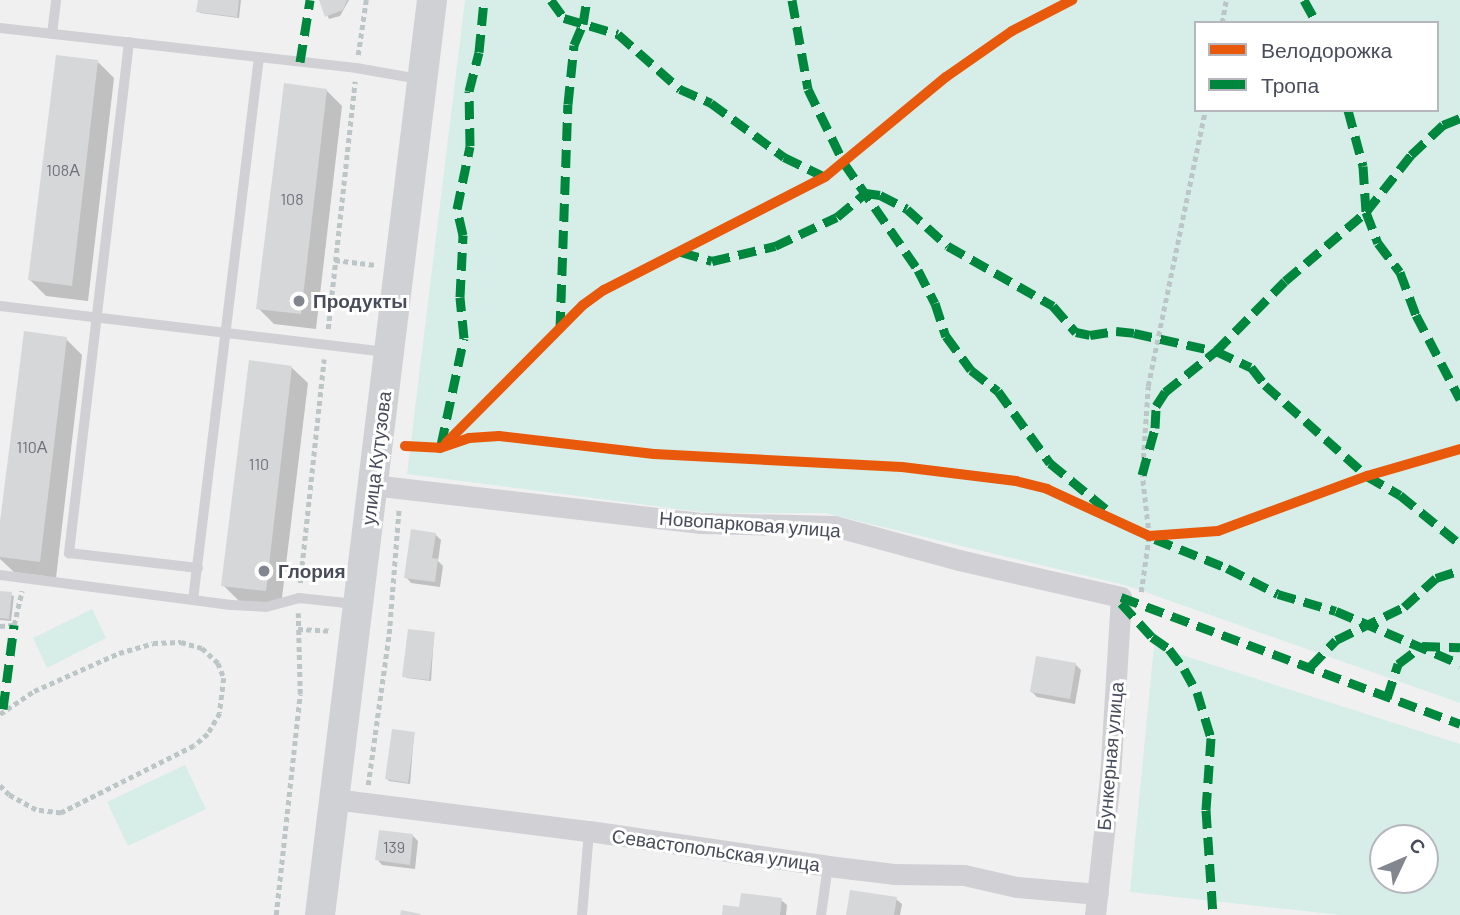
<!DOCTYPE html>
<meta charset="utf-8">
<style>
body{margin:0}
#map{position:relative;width:1460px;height:915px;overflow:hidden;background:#f0f0f0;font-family:Barlow,sans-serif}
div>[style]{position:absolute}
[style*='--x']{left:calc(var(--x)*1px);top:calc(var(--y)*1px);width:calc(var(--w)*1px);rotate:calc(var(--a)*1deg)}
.green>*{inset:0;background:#d6eee7}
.shadow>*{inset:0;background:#0003}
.building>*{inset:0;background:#d6d7d9}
.path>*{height:4.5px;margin-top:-2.25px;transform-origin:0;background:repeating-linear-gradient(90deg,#bcc6c7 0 5px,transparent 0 8.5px)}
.service>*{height:10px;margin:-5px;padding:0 5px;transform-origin:5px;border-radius:5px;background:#d1d1d5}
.minor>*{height:21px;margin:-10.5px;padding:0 10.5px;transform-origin:10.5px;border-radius:10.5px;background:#d1d1d5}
.secondary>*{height:30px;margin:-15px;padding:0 15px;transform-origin:15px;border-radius:15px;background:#d0d1d5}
.quiet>*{height:9px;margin-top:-4.5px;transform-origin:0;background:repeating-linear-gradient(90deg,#00873e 0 18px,transparent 0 27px)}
.cycleway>*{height:10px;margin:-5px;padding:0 5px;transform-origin:5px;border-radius:5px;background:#e8590c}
.dots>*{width:19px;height:19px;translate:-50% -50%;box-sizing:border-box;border:4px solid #fff;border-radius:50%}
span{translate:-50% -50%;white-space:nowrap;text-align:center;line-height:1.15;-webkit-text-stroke:6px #fff;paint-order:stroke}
.number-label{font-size:16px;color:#6e717c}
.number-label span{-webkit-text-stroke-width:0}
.poi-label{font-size:19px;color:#484c5b;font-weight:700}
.left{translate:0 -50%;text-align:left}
.street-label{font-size:19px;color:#484c5b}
.legend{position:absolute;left:1194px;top:21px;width:245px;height:91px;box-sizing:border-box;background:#fff;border:2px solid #b6b7bd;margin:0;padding:9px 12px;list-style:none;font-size:21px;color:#484c5b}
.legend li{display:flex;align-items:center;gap:14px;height:35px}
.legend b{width:35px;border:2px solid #b6b7bd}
.north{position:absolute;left:1369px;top:824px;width:70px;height:70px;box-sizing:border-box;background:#fff;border:2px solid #b6b7bd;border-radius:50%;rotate:46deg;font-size:19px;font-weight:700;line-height:28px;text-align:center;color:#484c5b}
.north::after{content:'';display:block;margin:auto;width:24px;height:32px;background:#83858f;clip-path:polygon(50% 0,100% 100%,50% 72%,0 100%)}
</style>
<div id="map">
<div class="green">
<i style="clip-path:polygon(evenodd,465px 0,1460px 0,1460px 703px,1128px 586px,825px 513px,709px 513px,407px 474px,465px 0,1196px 23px,1437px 23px,1437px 110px,1196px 110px,1196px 23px)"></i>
<i style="clip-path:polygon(92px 609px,106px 638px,47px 668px,33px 638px)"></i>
<i style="clip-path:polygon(evenodd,1154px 646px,1460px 744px,1460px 915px,1341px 915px,1130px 892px,1154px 646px,1383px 838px,1425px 838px,1425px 880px,1383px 880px,1383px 838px)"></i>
<i style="clip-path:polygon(185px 765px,206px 809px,128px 846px,107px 802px)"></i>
</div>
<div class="shadow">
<i style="clip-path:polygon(199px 0,241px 0,239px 18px,200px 13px)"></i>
<i style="clip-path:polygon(321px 0,349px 0,340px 16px,329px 19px)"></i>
<i style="clip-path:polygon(98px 62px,114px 78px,88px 301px,46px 296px,29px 279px)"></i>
<i style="clip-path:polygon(326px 90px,342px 106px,316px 329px,274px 324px,258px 308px)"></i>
<i style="clip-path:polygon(66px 339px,82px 355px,56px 578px,14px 572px,0 559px,0 537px)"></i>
<i style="clip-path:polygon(291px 367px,308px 383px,281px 606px,239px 601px,223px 585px)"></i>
<i style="clip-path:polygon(435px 534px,441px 540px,438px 561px,443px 566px,440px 587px,411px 583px,406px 577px)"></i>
<i style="clip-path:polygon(0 592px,14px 596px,11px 621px,0 620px)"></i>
<i style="clip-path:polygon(434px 634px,431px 681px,407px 678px,404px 676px)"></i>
<i style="clip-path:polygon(1075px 664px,1081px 670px,1075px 704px,1037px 697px,1031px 691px)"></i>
<i style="clip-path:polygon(414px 734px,410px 784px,389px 781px,387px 779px)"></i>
<i style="clip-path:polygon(413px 836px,418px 841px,415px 869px,382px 865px,377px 859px)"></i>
<i style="clip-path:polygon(896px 899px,902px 904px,900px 915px,848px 915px)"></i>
<i style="clip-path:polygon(781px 900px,787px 905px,786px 915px,724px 915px)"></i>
</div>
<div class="building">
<i style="clip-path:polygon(198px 0,239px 0,237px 17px,196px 12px)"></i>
<i style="clip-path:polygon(319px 0,347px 0,343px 10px,325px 17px)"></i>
<i style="clip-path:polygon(56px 55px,98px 60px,72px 286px,28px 280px)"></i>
<i style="clip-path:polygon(284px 83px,327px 89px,301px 314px,256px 309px)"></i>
<i style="clip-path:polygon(24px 331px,67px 337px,40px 562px,0 557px,0 522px)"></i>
<i style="clip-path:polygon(249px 360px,292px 366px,266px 591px,221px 586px)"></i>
<i style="clip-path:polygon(411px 529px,436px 533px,432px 558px,438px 559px,435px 582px,404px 578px)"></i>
<i style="clip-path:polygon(0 591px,12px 592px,9px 619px,0 618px)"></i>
<i style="clip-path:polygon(408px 629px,435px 632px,429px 680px,402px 677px)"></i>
<i style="clip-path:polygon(1036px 656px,1076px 663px,1070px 699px,1030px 692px)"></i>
<i style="clip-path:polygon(392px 729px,415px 732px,408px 783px,385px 779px)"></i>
<i style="clip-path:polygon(379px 830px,413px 834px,410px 865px,375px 860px)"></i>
<i style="clip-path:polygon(850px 890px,897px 897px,894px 915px,846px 915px)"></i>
<i style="clip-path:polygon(741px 893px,782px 898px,780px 915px,722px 915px,723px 905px,739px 907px)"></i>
<i style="clip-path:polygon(401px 910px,421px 914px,420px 915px,400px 915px)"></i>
</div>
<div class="path">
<i style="--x:1222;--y:23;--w:23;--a:-80"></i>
<i style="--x:358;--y:55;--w:56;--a:-81.7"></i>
<i style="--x:335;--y:260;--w:41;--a:7"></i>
<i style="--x:328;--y:329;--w:249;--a:-83.8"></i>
<i style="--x:300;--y:583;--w:225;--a:-83.9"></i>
<i style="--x:1141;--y:592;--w:57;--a:-81.9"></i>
<i style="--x:1149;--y:536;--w:61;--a:-96.5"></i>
<i style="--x:1142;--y:475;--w:89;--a:-86.1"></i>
<i style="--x:1148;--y:386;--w:282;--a:-78.3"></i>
<i style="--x:0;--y:626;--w:14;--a:-4"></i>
<i style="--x:14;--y:625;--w:35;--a:-77"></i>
<i style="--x:298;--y:629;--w:34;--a:3"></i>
<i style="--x:0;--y:714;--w:41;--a:-34.1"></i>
<i style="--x:34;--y:691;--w:93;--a:-24.1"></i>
<i style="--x:119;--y:653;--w:35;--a:-16"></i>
<i style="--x:153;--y:643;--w:28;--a:-2"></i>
<i style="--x:181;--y:642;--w:22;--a:16"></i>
<i style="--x:202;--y:648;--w:22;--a:43"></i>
<i style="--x:218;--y:663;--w:16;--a:68"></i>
<i style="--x:224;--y:678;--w:35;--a:97"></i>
<i style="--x:220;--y:713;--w:24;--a:120"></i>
<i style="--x:208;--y:734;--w:18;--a:139"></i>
<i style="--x:194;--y:746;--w:149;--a:153.3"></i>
<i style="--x:61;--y:813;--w:25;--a:-173"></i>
<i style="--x:36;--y:810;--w:31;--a:-151"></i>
<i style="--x:9;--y:795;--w:13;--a:-135"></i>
<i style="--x:368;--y:785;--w:152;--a:-82.1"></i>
<i style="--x:389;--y:634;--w:126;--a:-85.5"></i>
<i style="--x:276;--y:915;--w:222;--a:-83.8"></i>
<i style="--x:300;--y:694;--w:81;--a:-91.4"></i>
</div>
<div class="service">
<i style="--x:0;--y:28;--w:358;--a:6.4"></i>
<i style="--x:356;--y:68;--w:65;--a:9.8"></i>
<i style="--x:52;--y:34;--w:34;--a:-83"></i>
<i style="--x:129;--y:42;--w:515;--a:96.7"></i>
<i style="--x:69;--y:553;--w:130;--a:6.6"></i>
<i style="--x:0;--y:306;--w:389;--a:6.8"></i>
<i style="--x:0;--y:575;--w:233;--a:7.4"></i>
<i style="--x:231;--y:605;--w:35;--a:3"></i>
<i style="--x:266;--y:607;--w:34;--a:-15"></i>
<i style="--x:299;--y:598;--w:57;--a:6"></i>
<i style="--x:193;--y:600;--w:547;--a:-83.07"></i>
<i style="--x:582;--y:915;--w:84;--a:-85.2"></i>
<i style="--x:821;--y:915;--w:49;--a:-81.9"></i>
</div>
<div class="minor">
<i style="--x:372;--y:485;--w:331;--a:6.6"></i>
<i style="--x:701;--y:523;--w:133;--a:1.3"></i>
<i style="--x:834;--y:526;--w:130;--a:15.2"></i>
<i style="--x:959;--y:560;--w:166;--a:12.9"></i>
<i style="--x:1121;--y:597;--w:180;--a:93.5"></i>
<i style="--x:1110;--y:777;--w:139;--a:96.2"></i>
<i style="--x:334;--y:799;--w:257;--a:7.2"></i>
<i style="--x:589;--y:831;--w:242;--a:8.3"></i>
<i style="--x:828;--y:866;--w:66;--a:6.9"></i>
<i style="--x:894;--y:874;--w:70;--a:0.8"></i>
<i style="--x:964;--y:875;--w:54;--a:12.8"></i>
<i style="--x:1017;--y:887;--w:81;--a:4.9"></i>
</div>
<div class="secondary">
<i style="--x:320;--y:915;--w:922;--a:-83.02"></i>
</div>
<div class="quiet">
<i style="--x:551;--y:0;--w:22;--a:54"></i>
<i style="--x:564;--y:18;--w:56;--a:16.5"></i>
<i style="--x:618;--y:34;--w:83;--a:41.6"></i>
<i style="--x:680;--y:89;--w:34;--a:24"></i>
<i style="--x:711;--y:103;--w:91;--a:36.5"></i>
<i style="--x:784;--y:157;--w:46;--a:26"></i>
<i style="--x:792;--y:0;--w:90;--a:79.8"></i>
<i style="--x:808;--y:89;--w:82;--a:64.1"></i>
<i style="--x:844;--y:163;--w:130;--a:55.3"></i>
<i style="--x:918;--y:270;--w:37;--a:63"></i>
<i style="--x:935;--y:303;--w:35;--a:72"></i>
<i style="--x:946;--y:336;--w:42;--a:53.7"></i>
<i style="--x:971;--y:370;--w:34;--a:38"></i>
<i style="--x:998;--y:391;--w:89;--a:54.2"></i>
<i style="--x:1050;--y:463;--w:72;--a:39.4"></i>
<i style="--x:1304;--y:0;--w:26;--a:61"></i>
<i style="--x:300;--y:62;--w:63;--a:-80.8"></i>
<i style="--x:1348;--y:110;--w:58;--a:75"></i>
<i style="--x:1363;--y:166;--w:46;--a:86.3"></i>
<i style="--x:1366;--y:212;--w:33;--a:69"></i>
<i style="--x:1378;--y:243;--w:36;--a:53"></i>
<i style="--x:1400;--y:272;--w:46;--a:69.6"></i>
<i style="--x:1416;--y:315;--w:95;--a:62.4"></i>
<i style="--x:681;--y:252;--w:32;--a:16"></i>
<i style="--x:712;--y:261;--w:65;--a:-13.4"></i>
<i style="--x:775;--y:246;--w:68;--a:-25.1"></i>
<i style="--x:837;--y:217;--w:38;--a:-40"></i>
<i style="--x:866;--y:193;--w:14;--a:8"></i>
<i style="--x:880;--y:195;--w:30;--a:27"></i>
<i style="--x:907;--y:209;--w:55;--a:42.1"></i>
<i style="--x:948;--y:246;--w:121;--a:29.7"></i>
<i style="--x:1053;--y:306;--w:35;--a:49"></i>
<i style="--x:1076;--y:332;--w:14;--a:12"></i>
<i style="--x:1090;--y:335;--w:26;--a:-9"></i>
<i style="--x:1116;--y:331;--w:18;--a:6"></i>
<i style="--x:1134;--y:333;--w:84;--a:12.4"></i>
<i style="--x:1216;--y:351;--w:38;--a:25"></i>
<i style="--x:1251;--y:367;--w:23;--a:52"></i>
<i style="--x:1265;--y:385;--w:137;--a:41.7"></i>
<i style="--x:1367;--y:476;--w:38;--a:30"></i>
<i style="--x:1400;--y:495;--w:77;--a:39.2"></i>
<i style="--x:560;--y:329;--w:225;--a:-88"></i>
<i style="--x:568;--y:104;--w:59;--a:-84.2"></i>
<i style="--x:574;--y:45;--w:23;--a:-67"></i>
<i style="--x:583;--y:24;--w:24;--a:-81"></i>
<i style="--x:441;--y:445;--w:109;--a:-77.9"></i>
<i style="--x:464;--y:338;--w:41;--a:-95.6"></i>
<i style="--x:460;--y:297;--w:62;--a:-87.2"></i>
<i style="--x:463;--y:235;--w:27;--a:-103"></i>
<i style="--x:457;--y:209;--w:64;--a:-78.3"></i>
<i style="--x:470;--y:146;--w:55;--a:-91"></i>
<i style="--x:469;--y:91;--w:40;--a:-75.6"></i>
<i style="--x:479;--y:52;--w:52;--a:-84.5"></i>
<i style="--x:1142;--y:475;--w:49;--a:-74.5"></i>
<i style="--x:1155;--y:428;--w:22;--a:-87"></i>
<i style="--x:1156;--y:406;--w:17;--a:-57"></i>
<i style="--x:1165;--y:392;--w:65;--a:-38.8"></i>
<i style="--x:1216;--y:351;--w:98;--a:-45.4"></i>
<i style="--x:1285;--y:281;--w:106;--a:-40.4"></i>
<i style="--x:1366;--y:212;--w:73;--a:-51.7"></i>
<i style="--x:1411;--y:155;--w:44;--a:-43.2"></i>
<i style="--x:1443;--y:125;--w:18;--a:-22"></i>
<i style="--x:1155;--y:539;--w:78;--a:21.9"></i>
<i style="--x:1227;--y:568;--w:57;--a:27"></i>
<i style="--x:1278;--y:594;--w:60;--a:16.3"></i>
<i style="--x:1336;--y:611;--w:135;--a:23.1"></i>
<i style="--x:1121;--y:597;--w:362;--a:20.5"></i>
<i style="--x:1121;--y:603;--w:46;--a:47.6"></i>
<i style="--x:1152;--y:637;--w:21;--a:35"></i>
<i style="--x:1169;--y:649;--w:25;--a:53"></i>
<i style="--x:1184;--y:669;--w:26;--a:61"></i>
<i style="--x:1197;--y:692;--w:48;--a:73.1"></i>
<i style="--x:1211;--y:738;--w:72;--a:94"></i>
<i style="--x:1206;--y:810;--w:105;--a:86.2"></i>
<i style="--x:1310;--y:667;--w:37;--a:-46"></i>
<i style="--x:1336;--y:640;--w:76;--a:-25.9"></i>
<i style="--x:1404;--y:607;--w:43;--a:-42.2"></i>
<i style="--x:1436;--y:578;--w:25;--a:-18"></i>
<i style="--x:1387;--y:698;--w:36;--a:-72"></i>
<i style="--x:1398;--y:664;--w:30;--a:-37"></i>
<i style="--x:1422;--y:646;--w:38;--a:2"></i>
<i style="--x:3;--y:709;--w:85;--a:-82.5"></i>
</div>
<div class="cycleway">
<i style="--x:446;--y:443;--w:194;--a:-45.2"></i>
<i style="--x:583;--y:305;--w:26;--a:-36"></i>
<i style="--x:604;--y:290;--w:248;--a:-27.1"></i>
<i style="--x:825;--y:177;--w:157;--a:-39.6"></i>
<i style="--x:946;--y:77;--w:80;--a:-34.9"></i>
<i style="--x:1012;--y:31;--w:68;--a:-27.3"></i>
<i style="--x:405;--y:446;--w:35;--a:3"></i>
<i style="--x:440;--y:448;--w:31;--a:-19"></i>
<i style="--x:469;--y:438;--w:30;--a:-4"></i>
<i style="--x:499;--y:436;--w:156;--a:6.6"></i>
<i style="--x:654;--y:454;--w:248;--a:3"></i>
<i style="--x:902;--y:467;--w:115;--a:7"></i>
<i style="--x:1016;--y:481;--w:32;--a:14"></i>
<i style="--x:1047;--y:489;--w:112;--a:24.7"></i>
<i style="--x:1149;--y:536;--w:69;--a:-4.1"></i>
<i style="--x:1218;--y:531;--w:159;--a:-20.3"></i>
<i style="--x:1367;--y:476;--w:97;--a:-16.2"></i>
</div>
<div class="dots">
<i style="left:299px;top:301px;background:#83858f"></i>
<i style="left:264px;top:571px;background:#83858f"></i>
</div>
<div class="number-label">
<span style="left:63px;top:170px">108А</span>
<span style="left:292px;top:199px">108</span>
<span style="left:32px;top:447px">110А</span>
<span style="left:259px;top:464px">110</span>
<span style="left:394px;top:847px">139</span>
</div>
<div class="poi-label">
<span class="left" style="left:313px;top:301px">Продукты</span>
<span class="left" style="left:278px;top:571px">Глория</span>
</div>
<div class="street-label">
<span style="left:376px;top:458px;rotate:-83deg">улица Кутузова</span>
<span style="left:750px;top:524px;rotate:4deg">Новопарковая улица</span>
<span style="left:1110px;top:756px;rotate:-85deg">Бункерная улица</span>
<span style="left:716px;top:850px;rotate:8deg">Севастопольская улица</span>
</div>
<ul class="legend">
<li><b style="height:9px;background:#e8590c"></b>Велодорожка</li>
<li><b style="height:9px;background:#00873e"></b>Тропа</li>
</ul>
<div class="north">С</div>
</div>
